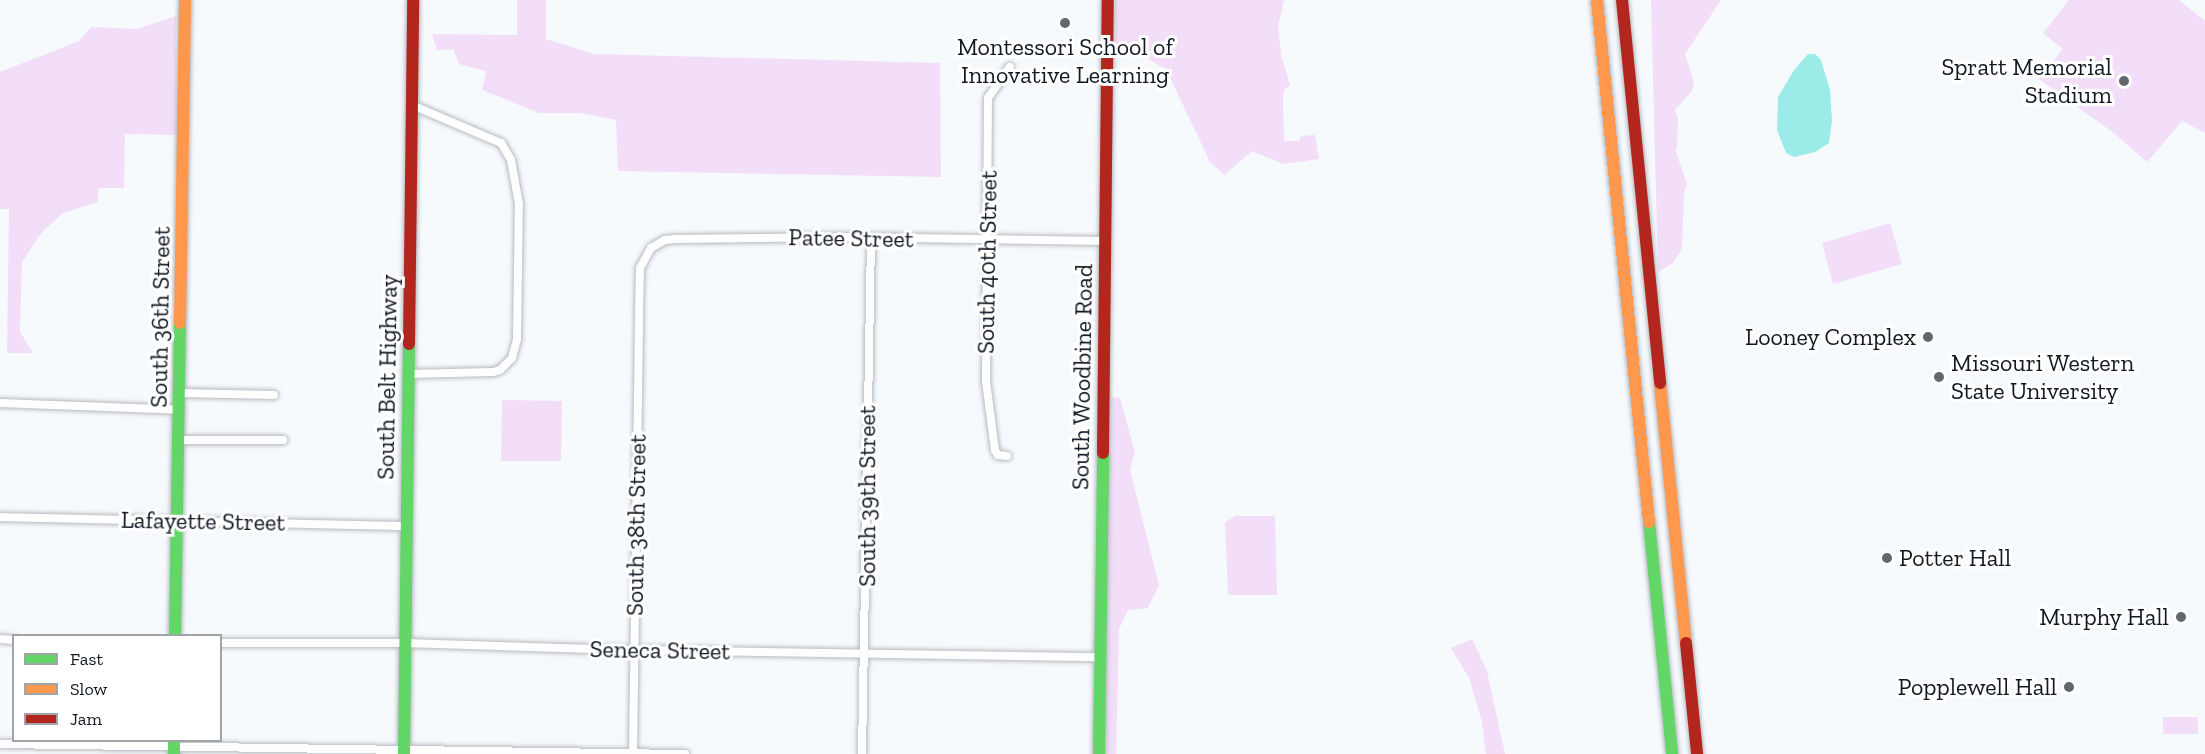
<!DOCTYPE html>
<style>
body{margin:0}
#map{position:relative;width:2205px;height:754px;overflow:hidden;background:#f7fafd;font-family:"Zilla Slab",serif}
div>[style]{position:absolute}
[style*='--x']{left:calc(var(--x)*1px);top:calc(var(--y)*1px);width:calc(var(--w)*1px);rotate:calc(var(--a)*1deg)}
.green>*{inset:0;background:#f2def8}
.water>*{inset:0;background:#9bebe9}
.roads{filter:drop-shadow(0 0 2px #b6bbc1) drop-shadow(0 0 2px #b6bbc1)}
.street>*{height:8px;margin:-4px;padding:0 4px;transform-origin:4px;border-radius:4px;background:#fefeff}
.fast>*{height:12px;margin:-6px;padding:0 6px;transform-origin:6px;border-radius:6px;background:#63d668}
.slow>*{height:12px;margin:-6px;padding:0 6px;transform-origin:6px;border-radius:6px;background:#ff974d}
.jam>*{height:12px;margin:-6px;padding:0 6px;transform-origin:6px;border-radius:6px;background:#b3261e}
.dots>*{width:16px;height:16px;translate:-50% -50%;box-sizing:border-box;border:3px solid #fff;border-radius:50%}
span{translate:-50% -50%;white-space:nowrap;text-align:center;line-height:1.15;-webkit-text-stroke:6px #fff;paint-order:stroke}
.poi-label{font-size:24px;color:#111822}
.right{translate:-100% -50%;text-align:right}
.left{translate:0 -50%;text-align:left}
.street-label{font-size:24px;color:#111822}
.legend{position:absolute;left:12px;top:634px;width:210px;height:108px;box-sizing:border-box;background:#fff;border:2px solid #a0a3a7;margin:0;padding:8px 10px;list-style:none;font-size:18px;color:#111822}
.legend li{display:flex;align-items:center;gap:12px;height:30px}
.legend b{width:30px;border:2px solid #a0a3a7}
</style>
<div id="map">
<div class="green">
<i style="clip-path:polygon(517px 0,546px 0,546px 39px,594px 54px,940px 63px,941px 177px,618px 171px,616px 120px,579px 113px,539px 113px,482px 90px,486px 71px,459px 64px,453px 49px,437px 50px,432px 34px,517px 35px)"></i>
<i style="clip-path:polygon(1115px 0,1284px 0,1278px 27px,1282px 58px,1290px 85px,1284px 90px,1283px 102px,1284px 141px,1299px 141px,1301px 136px,1315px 135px,1319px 159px,1283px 164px,1252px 151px,1224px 175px,1210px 162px,1166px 69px,1128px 48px,1116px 53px)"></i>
<i style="clip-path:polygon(1651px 0,1721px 0,1685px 54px,1694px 82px,1692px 91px,1675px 110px,1678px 119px,1677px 150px,1675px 149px,1687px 184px,1684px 193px,1682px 249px,1672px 264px,1658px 272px)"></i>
<i style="clip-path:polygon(2069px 0,2179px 0,2205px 21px,2205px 133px,2182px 121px,2147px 162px,2115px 134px,2039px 79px,2063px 49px,2043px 33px)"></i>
<i style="clip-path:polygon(176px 16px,177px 135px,125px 134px,124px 188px,98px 188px,98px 202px,63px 213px,42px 232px,22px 262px,20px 332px,33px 353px,7px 353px,9px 209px,0 209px,0 72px,79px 41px,91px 27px,137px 29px)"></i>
<i style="clip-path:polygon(1890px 223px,1902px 264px,1833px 284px,1822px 243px)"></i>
<i style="clip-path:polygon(1109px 397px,1120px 398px,1135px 452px,1130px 470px,1159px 585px,1148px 608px,1128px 610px,1119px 629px,1116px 754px,1105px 754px)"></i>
<i style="clip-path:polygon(502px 400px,562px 401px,561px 461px,501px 461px)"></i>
<i style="clip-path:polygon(1235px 516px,1275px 516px,1277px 595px,1228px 595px,1225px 523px)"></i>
<i style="clip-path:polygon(1472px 639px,1487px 671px,1505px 754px,1486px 754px,1482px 722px,1469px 678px,1451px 648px)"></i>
<i style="clip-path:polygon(2163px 717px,2198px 717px,2198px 734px,2163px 734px)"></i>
</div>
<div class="water">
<i style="clip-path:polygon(1808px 54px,1815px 54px,1821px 60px,1830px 90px,1832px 120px,1829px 143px,1815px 152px,1794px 157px,1786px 153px,1777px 130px,1778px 97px,1794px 70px)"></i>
</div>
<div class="roads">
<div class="street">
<i style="--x:408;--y:374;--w:85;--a:-1.3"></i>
<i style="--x:493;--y:372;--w:7;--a:-16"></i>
<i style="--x:500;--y:370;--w:17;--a:-45"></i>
<i style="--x:512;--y:358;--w:20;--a:-75"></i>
<i style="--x:517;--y:339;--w:135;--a:-89.2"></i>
<i style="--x:519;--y:204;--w:45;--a:-100.3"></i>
<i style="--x:511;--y:160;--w:20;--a:-120"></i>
<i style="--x:501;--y:143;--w:97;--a:-156.9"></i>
<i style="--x:179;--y:393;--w:95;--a:1.2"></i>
<i style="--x:0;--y:403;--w:179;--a:2.2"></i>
<i style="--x:178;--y:440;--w:105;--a:0"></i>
<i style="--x:1007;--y:456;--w:9;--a:-174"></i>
<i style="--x:998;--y:455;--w:6;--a:-121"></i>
<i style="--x:995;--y:450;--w:69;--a:-97.5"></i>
<i style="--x:986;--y:382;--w:284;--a:-89.6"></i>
<i style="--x:988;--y:98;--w:38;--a:-55"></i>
<i style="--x:0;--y:517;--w:407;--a:1.3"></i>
<i style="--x:0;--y:639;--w:14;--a:4"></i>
<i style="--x:220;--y:643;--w:185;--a:0"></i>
<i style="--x:405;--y:643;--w:229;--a:1.8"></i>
<i style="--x:634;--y:650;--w:466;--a:0.9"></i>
<i style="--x:0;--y:744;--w:685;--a:0.84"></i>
<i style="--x:633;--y:754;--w:440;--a:-89.2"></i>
<i style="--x:639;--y:314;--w:46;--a:-88.8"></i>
<i style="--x:640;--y:268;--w:23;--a:-61"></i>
<i style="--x:651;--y:248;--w:16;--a:-30"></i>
<i style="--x:665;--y:240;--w:10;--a:-6"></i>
<i style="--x:675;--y:239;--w:169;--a:-0.7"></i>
<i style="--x:844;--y:237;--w:261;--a:0.9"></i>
<i style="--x:862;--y:754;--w:516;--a:-89"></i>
</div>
<div class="fast">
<i style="--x:1649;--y:522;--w:233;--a:84.3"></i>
<i style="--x:175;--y:636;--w:313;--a:-89.1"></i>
<i style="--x:174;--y:740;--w:14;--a:90"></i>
<i style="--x:404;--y:754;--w:410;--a:-89.3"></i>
<i style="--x:1099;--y:754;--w:301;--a:-89.2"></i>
</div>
<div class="slow">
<i style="--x:1597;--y:0;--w:525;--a:84.31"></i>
<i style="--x:180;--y:323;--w:323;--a:-89.1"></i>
<i style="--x:1660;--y:383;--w:261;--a:84.3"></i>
</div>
<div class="jam">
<i style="--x:1622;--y:0;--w:385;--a:84.3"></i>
<i style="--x:409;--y:344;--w:344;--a:-89.3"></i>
<i style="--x:1103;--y:453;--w:453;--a:-89.4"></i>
<i style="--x:1686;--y:643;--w:112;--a:84.3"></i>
</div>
</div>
<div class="dots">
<i style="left:1065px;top:23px;background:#62676f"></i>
<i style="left:2124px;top:81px;background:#62676f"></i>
<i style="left:1928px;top:337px;background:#62676f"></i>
<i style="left:1939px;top:377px;background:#62676f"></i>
<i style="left:1887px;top:558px;background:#62676f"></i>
<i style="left:2181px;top:617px;background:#62676f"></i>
<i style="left:2069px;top:687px;background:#62676f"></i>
</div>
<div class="poi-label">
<span style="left:1065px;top:61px">Montessori School of<br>Innovative Learning</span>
<span class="right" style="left:2112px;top:81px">Spratt Memorial<br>Stadium</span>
<span class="right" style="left:1916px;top:337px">Looney Complex</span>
<span class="left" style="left:1951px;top:377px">Missouri Western<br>State University</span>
<span class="left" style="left:1899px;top:558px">Potter Hall</span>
<span class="right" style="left:2169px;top:617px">Murphy Hall</span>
<span class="right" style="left:2057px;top:687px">Popplewell Hall</span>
</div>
<div class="street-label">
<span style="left:851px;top:238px;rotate:1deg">Patee Street</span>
<span style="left:987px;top:262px;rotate:-89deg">South 40th Street</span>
<span style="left:160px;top:317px;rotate:-89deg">South 36th Street</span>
<span style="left:387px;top:377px;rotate:-89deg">South Belt Highway</span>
<span style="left:1082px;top:377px;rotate:-89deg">South Woodbine Road</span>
<span style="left:867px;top:496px;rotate:-90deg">South 39th Street</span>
<span style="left:203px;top:521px;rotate:1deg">Lafayette Street</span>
<span style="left:636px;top:525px;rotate:-89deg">South 38th Street</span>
<span style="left:660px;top:650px;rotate:1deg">Seneca Street</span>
</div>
<ul class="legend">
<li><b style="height:8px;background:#63d668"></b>Fast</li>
<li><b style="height:8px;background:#ff974d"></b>Slow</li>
<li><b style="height:8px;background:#b3261e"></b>Jam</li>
</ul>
</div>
